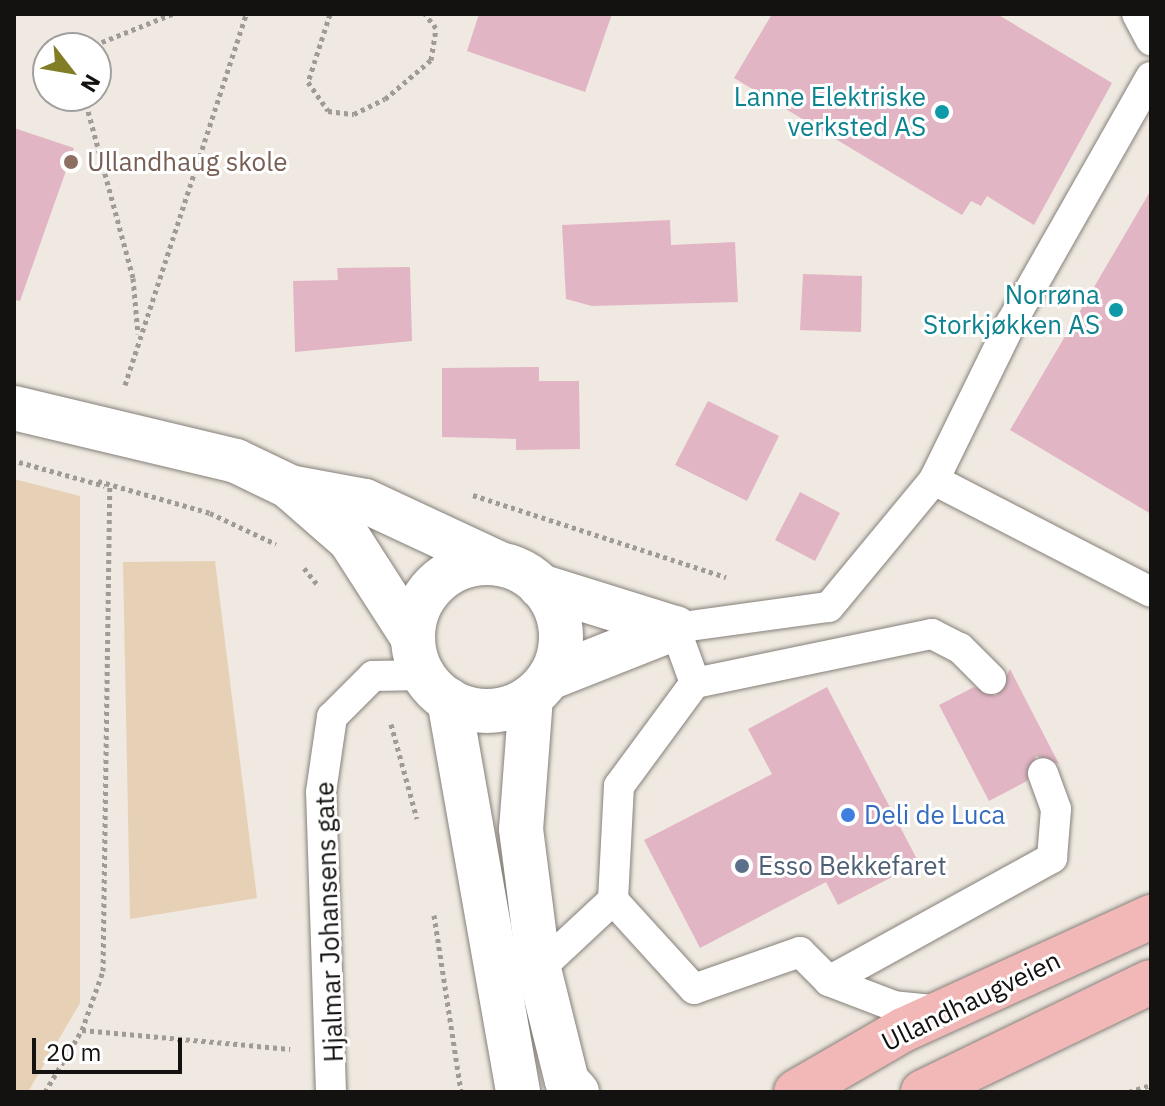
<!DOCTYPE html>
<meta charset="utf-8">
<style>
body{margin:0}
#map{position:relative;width:1165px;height:1106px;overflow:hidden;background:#efe9e1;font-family:"IBM Plex Sans",sans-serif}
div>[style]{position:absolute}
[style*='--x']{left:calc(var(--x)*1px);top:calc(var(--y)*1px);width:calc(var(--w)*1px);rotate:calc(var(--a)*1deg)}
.green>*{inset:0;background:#e6d1b6}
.building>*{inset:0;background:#e2b5c5}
.path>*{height:5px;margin-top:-2.5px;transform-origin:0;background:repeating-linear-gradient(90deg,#a09b95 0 4px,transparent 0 8px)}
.roads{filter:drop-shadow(0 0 2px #858079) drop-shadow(0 0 2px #858079)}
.service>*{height:30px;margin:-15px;padding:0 15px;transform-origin:15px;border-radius:15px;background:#fff}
.minor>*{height:44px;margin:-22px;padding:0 22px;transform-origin:22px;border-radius:22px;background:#fff}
.tertiary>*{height:44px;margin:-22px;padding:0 22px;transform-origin:22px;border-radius:22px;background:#fff}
.tertiary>.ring{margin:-22px;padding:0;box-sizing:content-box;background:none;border:44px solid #fff;border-radius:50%}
.primary>*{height:44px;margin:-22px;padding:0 22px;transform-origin:22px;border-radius:22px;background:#f2b8b8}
.dots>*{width:22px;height:22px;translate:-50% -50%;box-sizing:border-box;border:4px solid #fff;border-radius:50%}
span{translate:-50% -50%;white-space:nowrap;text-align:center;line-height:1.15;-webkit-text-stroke:6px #fff;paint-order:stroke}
.culture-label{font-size:26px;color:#0d838f}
.right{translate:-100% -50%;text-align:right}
.education-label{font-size:26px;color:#785e54}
.left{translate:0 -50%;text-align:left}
.shop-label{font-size:26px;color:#366cbe}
.service-label{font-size:26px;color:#4e5e75}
.street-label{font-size:26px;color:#141210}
.frame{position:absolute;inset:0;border:16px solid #141210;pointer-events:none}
.north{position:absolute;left:32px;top:32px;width:80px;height:80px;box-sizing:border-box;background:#fff;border:2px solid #a1a09f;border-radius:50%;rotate:121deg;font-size:22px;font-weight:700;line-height:32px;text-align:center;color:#141210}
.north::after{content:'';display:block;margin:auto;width:28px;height:36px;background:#817e26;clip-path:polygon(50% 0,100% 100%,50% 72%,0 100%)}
.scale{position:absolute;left:32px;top:1038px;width:150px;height:36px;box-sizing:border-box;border:4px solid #141210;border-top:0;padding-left:10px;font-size:24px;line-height:28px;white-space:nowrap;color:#141210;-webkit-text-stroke:6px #fff;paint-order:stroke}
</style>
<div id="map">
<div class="green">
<i style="clip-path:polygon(14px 479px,80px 496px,80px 1003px,28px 1092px,14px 1092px)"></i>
<i style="clip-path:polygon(215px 561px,257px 898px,130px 919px,123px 562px)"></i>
</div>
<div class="building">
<i style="clip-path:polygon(479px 14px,612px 14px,585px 92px,467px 51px)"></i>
<i style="clip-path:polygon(772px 14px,997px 14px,1112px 83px,1034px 225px,987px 196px,981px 206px,971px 201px,962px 215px,734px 78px)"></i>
<i style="clip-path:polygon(14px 128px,74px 148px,20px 301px,14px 300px)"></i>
<i style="clip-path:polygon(1151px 190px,1151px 514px,1010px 430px)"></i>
<i style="clip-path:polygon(670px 220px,671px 245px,735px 242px,738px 302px,592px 306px,566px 299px,562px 225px)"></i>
<i style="clip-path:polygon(410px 267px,412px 341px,295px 352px,293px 281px,338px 280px,337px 268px)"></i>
<i style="clip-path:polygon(803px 274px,862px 276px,861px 332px,800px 330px)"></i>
<i style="clip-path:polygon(539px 367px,539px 381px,579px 381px,580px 449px,516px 450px,516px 439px,442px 437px,442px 368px)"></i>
<i style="clip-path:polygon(708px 401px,779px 436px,747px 501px,675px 465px)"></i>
<i style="clip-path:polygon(800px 492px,840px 513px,815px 561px,775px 540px)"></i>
<i style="clip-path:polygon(1010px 669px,1059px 764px,1036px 756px,1027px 781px,989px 801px,939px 705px,974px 687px,996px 696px)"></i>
<i style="clip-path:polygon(827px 687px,919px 863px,838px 905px,826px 882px,700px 948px,644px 840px,772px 774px,748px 729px)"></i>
</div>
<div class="path">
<i style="--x:330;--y:14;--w:71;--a:107.9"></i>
<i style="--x:308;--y:82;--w:35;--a:55"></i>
<i style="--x:328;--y:111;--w:26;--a:7"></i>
<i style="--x:354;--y:114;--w:34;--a:-26"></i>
<i style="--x:385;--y:99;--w:60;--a:-40.3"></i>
<i style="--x:431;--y:60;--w:32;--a:-81"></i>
<i style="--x:436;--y:28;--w:18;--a:-128"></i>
<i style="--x:87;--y:48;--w:92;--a:-21.8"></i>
<i style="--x:84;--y:96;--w:188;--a:74.9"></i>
<i style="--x:133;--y:278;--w:56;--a:84.9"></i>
<i style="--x:125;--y:385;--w:390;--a:-71.9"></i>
<i style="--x:19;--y:462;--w:89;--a:15.6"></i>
<i style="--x:98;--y:481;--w:116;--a:15.9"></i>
<i style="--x:210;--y:513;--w:73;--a:25.2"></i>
<i style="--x:473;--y:495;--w:266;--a:18"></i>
<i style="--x:304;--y:568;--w:22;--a:51"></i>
<i style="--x:391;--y:724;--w:98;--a:74.7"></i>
<i style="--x:434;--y:915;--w:179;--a:81.3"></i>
<i style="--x:82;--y:1030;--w:209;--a:5.2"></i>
<i style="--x:45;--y:1092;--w:72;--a:-59.2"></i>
<i style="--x:82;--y:1030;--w:63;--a:-70.4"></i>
<i style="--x:103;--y:971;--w:485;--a:-89.2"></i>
<i style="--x:1129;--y:1092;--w:23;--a:-18"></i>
</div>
<div class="roads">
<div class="service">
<i style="--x:1137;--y:14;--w:30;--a:62"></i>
<i style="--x:934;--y:480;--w:244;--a:27.3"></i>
<i style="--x:695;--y:683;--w:242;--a:-11.7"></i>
<i style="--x:932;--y:634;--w:31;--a:27"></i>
<i style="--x:960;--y:648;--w:44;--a:45"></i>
<i style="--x:539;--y:969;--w:101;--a:-43"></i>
<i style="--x:829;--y:981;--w:255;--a:-28.9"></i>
<i style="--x:1052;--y:858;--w:49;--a:-85.3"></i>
<i style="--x:1056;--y:809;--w:38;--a:-110"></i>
<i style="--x:942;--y:1011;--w:48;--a:-174.1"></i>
<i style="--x:894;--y:1006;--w:70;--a:-159"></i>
<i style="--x:829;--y:981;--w:41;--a:-135"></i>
<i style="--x:800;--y:952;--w:112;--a:160.8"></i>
<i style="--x:694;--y:989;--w:120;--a:-132.3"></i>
<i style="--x:613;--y:900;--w:114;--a:-87"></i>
<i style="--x:619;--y:786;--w:128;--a:-53.6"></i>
<i style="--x:695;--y:683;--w:59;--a:-110"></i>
<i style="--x:675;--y:628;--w:155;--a:-7.8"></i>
<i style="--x:829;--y:607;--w:165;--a:-50.4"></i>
<i style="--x:934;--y:480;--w:175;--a:-63.9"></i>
<i style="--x:1011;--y:323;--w:283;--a:-60.4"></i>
<i style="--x:331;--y:1092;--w:300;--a:-91.9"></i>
<i style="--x:321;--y:792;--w:76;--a:-81.7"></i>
<i style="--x:332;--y:717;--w:58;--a:-45"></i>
<i style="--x:373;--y:676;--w:51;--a:-1.1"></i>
</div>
<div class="minor">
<i style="--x:540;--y:586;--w:141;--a:17.3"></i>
<i style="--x:549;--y:678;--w:136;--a:-21.6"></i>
</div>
<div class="tertiary">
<i style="--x:14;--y:408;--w:228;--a:13.4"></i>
<i style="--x:236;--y:461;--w:58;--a:25.7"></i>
<i style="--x:288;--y:486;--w:82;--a:41.1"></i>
<i style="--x:350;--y:540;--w:117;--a:57.3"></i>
<i style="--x:290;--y:487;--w:76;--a:10.6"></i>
<i style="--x:365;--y:501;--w:149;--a:25"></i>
<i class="ring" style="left:413px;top:563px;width:104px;height:104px"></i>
<i style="--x:531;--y:697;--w:132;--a:94.3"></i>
<i style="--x:521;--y:829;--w:141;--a:82.7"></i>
<i style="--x:539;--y:969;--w:115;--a:76"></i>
<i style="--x:567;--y:1081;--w:15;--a:48"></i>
<i style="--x:449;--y:700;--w:398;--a:80"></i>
</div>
<div class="primary">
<i style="--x:796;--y:1092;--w:124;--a:-30.1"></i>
<i style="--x:903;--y:1030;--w:273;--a:-24.5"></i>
<i style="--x:923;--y:1092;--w:253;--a:-25.8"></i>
</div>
</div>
<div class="dots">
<i style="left:942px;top:112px;background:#0f9aa8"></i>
<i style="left:71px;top:162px;background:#8d6e63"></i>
<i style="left:1116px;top:310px;background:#0f9aa8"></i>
<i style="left:848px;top:815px;background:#3f7fe0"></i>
<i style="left:742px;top:866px;background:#5c6f8a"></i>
</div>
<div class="culture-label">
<span class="right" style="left:926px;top:112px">Lanne Elektriske<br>verksted AS</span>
<span class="right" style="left:1100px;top:310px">Norrøna<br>Storkjøkken AS</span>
</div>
<div class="education-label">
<span class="left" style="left:87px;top:162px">Ullandhaug skole</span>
</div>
<div class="shop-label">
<span class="left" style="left:864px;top:815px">Deli de Luca</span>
</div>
<div class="service-label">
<span class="left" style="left:758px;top:866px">Esso Bekkefaret</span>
</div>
<div class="street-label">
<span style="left:329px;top:922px;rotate:-92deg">Hjalmar Johansens gate</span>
<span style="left:971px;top:1001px;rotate:-26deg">Ullandhaugveien</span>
</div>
<div class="frame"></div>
<div class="north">N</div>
<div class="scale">20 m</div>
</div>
